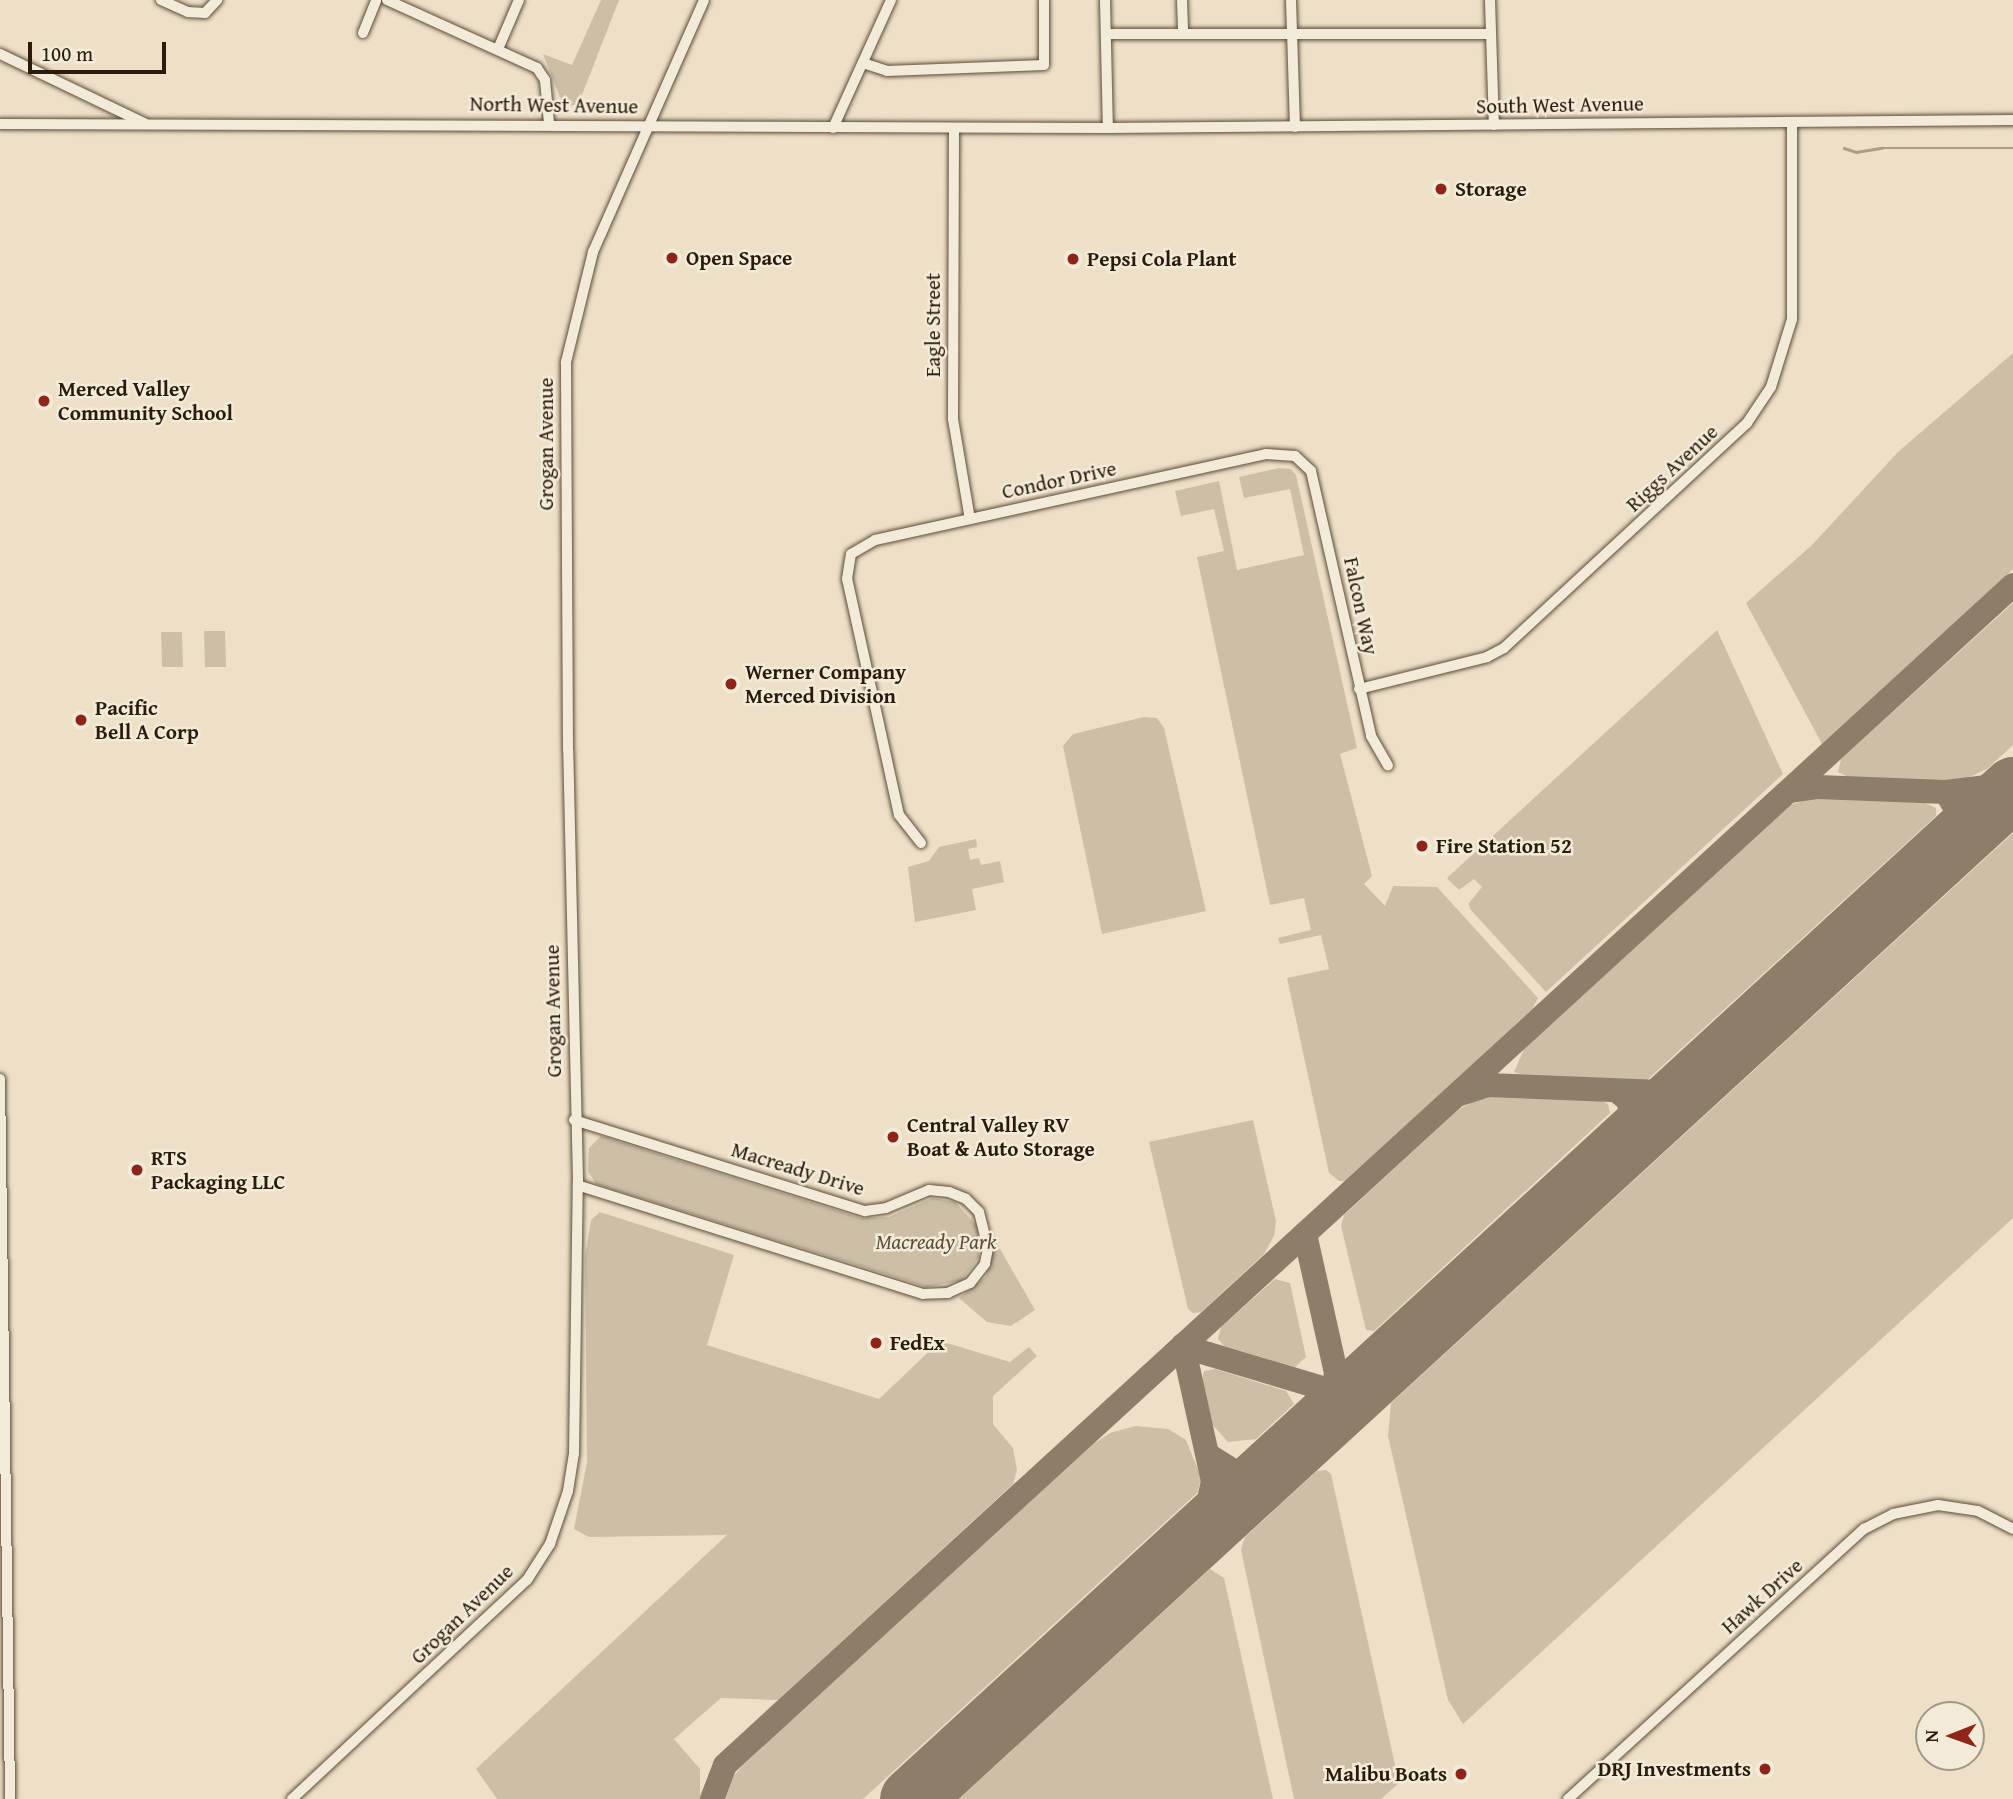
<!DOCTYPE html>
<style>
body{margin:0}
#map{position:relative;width:2013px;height:1799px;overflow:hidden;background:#ede0c6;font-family:"Gentium Book Plus",serif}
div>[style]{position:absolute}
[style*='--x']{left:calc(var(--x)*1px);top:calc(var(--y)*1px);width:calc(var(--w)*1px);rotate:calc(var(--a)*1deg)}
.green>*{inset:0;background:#ccbfa6}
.stream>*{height:2.5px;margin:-1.25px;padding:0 1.25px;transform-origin:1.25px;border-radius:1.25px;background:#ab9d87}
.taxiway>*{height:24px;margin:-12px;padding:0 12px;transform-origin:12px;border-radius:12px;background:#8c7e69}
.runway>*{height:63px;margin:-31.5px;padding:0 31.5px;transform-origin:31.5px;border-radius:31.5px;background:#8c7e69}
.roads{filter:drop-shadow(0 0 2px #5c4c3a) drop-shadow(0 0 2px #5c4c3a)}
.minor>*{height:10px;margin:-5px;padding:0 5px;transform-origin:5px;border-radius:5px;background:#f3ebda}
.dots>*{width:19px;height:19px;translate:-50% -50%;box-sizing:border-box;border:4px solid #f3ebda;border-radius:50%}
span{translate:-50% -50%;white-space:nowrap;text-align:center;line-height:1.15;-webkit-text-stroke:5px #f3ebda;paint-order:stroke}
.street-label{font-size:21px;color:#2c1b0c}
.poi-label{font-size:21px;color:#2c1b0c;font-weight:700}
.left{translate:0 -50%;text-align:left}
.right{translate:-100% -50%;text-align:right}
.park-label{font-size:21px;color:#5c4c3a;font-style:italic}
.north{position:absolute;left:1915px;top:1701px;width:70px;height:70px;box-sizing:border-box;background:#f3ebda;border:2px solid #a39888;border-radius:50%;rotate:269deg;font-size:19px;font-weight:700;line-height:28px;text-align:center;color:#2c1b0c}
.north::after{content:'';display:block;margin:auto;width:24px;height:32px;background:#8f2418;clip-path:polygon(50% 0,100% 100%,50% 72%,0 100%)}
.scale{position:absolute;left:28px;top:42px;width:138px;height:32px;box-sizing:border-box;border:4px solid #2c1b0c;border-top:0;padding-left:9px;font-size:21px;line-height:24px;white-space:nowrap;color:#2c1b0c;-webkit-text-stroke:5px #f3ebda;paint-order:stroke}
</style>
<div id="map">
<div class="green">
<i style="clip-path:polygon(601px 0,619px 0,578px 105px,563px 105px,543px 54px,572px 65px)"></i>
<i style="clip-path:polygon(2013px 353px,2013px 569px,1822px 744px,1746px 603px,1812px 545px,1898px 452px)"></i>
<i style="clip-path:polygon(1279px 468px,1291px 469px,1296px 475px,1357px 748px,1340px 754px,1372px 876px,1364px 884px,1385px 906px,1393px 886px,1437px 887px,1538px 998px,1532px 1009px,1346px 1181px,1339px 1181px,1329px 1173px,1287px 978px,1329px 969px,1321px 935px,1280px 944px,1278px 938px,1311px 930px,1304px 898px,1270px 905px,1197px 557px,1224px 551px,1214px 509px,1181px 516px,1175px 491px,1219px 481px,1237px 570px,1304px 555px,1290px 489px,1244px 498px,1239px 477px)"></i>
<i style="clip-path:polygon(2013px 603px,2013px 745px,1987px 769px,1960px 781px,1850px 778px,1838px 772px,1841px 759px)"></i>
<i style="clip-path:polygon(1717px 630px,1783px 774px,1546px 992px,1470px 909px,1469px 903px,1482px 887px,1474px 879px,1459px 890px,1447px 878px)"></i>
<i style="clip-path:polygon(204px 631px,225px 631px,226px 667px,205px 667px)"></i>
<i style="clip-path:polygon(161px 632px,182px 632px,183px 667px,162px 667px)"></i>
<i style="clip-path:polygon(1144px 717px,1157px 718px,1164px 728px,1206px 911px,1102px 934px,1063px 746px,1073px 734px)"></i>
<i style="clip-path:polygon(1813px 798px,1925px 803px,1936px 808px,1936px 816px,1647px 1080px,1530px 1077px,1514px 1072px,1524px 1049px,1790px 805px)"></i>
<i style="clip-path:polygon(2013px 833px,2013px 1218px,1463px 1724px,1448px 1700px,1388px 1436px,1391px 1403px)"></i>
<i style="clip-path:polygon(976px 839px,977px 847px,968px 849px,970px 860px,979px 858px,981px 865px,1000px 861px,1004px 882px,972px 889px,976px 910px,915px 922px,908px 867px,929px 861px,939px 847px)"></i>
<i style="clip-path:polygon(1487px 1095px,1602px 1101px,1608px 1104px,1610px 1113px,1374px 1331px,1366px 1330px,1341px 1226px,1344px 1215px,1459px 1109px)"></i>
<i style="clip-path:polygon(1253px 1120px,1276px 1221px,1274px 1236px,1264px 1254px,1201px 1312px,1193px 1313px,1188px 1309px,1149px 1142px)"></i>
<i style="clip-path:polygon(601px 1136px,861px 1218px,889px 1217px,933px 1198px,955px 1202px,978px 1227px,979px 1257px,961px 1281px,927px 1287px,596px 1184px,588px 1171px,589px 1148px)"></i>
<i style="clip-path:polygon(600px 1212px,734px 1255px,707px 1345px,879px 1399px,940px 1341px,1010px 1362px,1029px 1347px,1037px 1356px,993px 1396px,993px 1424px,1013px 1448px,1017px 1470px,1013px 1484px,778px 1700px,721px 1698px,674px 1739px,700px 1769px,700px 1799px,497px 1799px,476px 1769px,727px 1535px,589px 1537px,574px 1529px,587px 1462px,585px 1256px,591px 1220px)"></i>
<i style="clip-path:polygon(995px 1240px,1035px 1310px,1011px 1326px,987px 1322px,959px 1298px,986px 1277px)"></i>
<i style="clip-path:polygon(1275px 1279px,1290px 1283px,1306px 1357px,1295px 1367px,1224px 1346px,1218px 1339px,1221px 1327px)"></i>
<i style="clip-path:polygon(1215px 1369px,1286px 1391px,1294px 1404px,1256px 1439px,1228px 1442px,1211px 1423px,1202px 1381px,1204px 1371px)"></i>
<i style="clip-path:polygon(1135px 1426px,1168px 1429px,1186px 1440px,1201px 1477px,1198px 1492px,863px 1799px,725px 1799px,727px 1784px,743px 1765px,1092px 1445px,1110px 1433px)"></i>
<i style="clip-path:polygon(1326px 1470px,1331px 1474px,1399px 1783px,1381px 1799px,1294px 1799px,1241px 1550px,1245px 1537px,1317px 1471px)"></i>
<i style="clip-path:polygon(1210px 1569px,1224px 1578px,1273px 1799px,959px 1799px)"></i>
</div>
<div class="stream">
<i style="--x:1844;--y:148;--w:13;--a:18"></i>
<i style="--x:1856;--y:152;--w:26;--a:-9"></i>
<i style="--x:1882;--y:148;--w:131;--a:0"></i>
</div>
<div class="taxiway">
<i style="--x:1789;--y:791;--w:29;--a:-8"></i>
<i style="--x:1818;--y:787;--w:128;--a:2.2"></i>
<i style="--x:1946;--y:792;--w:39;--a:-7"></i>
<i style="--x:1985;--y:787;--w:30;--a:-20"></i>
<i style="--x:1946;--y:792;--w:20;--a:60"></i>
<i style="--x:1956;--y:809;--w:18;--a:84"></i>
<i style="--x:1958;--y:827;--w:25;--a:117"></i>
<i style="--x:1460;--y:1094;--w:28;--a:-18"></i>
<i style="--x:1487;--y:1085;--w:174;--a:2.3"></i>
<i style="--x:1661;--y:1092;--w:43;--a:-23.6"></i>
<i style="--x:1617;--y:1151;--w:36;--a:-63"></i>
<i style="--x:1633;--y:1119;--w:20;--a:-105"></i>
<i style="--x:1628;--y:1100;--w:14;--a:-141"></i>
<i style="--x:1305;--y:1234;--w:142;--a:77.4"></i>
<i style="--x:1336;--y:1373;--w:30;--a:98"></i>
<i style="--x:1332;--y:1403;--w:36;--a:126"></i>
<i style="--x:1183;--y:1345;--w:139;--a:77.6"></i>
<i style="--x:1213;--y:1481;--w:35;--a:102"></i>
<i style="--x:1206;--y:1515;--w:40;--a:122.9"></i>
<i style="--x:1175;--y:1353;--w:20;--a:-9"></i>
<i style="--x:1195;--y:1350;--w:137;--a:16.6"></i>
<i style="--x:1326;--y:1389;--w:28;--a:-8"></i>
<i style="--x:1354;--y:1385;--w:32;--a:-34"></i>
<i style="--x:1208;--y:1455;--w:36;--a:32"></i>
<i style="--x:1238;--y:1474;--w:16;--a:4"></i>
<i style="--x:1254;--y:1475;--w:22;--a:-24"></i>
<i style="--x:712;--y:1799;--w:36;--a:-69"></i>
<i style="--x:725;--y:1765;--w:1747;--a:-42.49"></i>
</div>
<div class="runway">
<i style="--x:911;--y:1799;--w:1496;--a:-42.53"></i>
</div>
<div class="roads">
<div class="minor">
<i style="--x:161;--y:0;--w:30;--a:24"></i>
<i style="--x:188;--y:12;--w:17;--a:3"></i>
<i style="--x:205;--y:13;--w:18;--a:-47"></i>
<i style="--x:387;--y:0;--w:165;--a:24.4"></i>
<i style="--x:537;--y:68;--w:14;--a:56"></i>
<i style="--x:545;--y:80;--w:43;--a:84.7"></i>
<i style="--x:1105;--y:0;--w:128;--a:88.7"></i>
<i style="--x:1182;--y:0;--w:34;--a:88"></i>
<i style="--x:1291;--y:0;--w:127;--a:88.2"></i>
<i style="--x:1490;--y:0;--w:125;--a:88.2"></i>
<i style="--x:363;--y:33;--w:35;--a:-68"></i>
<i style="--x:1106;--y:34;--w:385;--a:0"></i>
<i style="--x:498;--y:49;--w:53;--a:-66.8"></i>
<i style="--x:0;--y:54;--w:160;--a:25.6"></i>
<i style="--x:863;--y:63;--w:25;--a:18"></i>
<i style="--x:887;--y:71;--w:157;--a:-2.2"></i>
<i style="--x:1044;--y:65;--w:65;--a:-90"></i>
<i style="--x:0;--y:124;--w:1108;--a:0.21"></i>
<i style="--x:1108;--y:128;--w:905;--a:-0.51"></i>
<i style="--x:833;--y:128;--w:141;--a:-65.6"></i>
<i style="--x:954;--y:129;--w:290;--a:90.2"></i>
<i style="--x:953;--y:419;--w:101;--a:80.4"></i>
<i style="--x:1359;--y:689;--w:132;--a:-14"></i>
<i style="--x:1487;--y:657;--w:19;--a:-28"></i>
<i style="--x:1504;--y:648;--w:331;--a:-42.8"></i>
<i style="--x:1747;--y:423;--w:43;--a:-56.3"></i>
<i style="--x:1771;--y:387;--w:71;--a:-72.8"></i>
<i style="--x:1792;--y:319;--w:197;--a:-90"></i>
<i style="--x:921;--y:843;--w:36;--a:-128"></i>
<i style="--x:899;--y:815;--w:242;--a:-102.4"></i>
<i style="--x:847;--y:579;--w:25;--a:-81"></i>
<i style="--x:851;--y:554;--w:28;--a:-30"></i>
<i style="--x:875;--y:540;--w:400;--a:-12.4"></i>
<i style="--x:1266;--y:454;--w:29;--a:4"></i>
<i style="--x:1295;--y:456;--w:22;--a:43"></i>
<i style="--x:1311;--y:471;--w:272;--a:77.2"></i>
<i style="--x:1371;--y:736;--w:34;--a:60"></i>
<i style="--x:0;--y:1079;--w:720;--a:89.2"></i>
<i style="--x:574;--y:1120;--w:305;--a:17.4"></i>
<i style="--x:865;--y:1211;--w:21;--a:-8"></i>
<i style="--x:886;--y:1208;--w:47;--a:-22.7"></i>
<i style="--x:929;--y:1190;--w:20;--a:6"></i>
<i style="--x:949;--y:1192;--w:18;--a:22"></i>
<i style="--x:966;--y:1199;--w:18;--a:45"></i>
<i style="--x:979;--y:1212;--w:37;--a:76"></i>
<i style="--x:988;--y:1248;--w:16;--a:101"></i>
<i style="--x:985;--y:1264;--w:24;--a:128"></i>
<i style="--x:970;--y:1283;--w:24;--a:156"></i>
<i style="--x:948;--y:1293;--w:25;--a:178"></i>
<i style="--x:923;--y:1294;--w:362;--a:-162.5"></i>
<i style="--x:292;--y:1799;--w:321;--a:-43"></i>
<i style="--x:527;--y:1580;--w:43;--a:-57.4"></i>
<i style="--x:550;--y:1544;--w:56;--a:-71.2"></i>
<i style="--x:568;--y:1491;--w:37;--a:-81"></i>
<i style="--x:574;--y:1454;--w:273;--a:-89.2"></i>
<i style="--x:578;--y:1181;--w:431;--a:-91.3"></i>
<i style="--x:568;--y:750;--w:388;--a:-90.3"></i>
<i style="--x:566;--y:362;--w:113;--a:-76.2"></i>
<i style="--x:593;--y:252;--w:275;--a:-66.2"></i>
<i style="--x:1568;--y:1799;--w:401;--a:-42.4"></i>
<i style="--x:1864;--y:1529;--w:33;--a:-27"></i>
<i style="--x:1893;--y:1514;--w:46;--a:-11.3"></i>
<i style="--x:1938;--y:1505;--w:40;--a:8.5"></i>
<i style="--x:1978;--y:1511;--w:39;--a:27"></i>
</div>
</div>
<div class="dots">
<i style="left:1441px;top:189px;background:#8f2418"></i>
<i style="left:672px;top:258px;background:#8f2418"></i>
<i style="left:1073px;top:259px;background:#8f2418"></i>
<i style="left:44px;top:401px;background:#8f2418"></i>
<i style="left:731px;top:684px;background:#8f2418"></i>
<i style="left:81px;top:720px;background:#8f2418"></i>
<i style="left:1422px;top:846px;background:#8f2418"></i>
<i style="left:893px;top:1137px;background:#8f2418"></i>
<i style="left:137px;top:1170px;background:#8f2418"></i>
<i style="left:876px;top:1343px;background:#8f2418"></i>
<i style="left:1765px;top:1769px;background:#8f2418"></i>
<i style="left:1461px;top:1774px;background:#8f2418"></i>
</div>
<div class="street-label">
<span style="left:554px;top:105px;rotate:1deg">North West Avenue</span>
<span style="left:1560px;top:105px;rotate:-1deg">South West Avenue</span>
<span style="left:933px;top:325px;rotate:-90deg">Eagle Street</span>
<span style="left:546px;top:444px;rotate:-90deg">Grogan Avenue</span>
<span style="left:1672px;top:468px;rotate:-43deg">Riggs Avenue</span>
<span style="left:1059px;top:480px;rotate:-12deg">Condor Drive</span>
<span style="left:1361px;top:606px;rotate:78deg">Falcon Way</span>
<span style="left:553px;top:1011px;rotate:-91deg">Grogan Avenue</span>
<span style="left:798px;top:1169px;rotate:17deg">Macready Drive</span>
<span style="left:1762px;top:1596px;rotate:-42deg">Hawk Drive</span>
<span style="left:462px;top:1614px;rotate:-44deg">Grogan Avenue</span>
</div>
<div class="poi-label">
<span class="left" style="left:1455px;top:189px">Storage</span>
<span class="left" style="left:686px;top:258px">Open Space</span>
<span class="left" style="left:1087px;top:259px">Pepsi Cola Plant</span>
<span class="left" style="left:58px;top:401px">Merced Valley<br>Community School</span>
<span class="left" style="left:745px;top:684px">Werner Company<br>Merced Division</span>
<span class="left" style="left:95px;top:720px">Pacific<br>Bell A Corp</span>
<span class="left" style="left:1436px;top:846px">Fire Station 52</span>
<span class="left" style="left:907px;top:1137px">Central Valley RV<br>Boat &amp; Auto Storage</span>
<span class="left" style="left:151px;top:1170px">RTS<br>Packaging LLC</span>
<span class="left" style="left:890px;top:1343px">FedEx</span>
<span class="right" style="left:1751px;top:1769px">DRJ Investments</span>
<span class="right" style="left:1447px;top:1774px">Malibu Boats</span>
</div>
<div class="park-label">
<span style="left:936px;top:1242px">Macready Park</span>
</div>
<div class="north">N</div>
<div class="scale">100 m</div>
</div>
